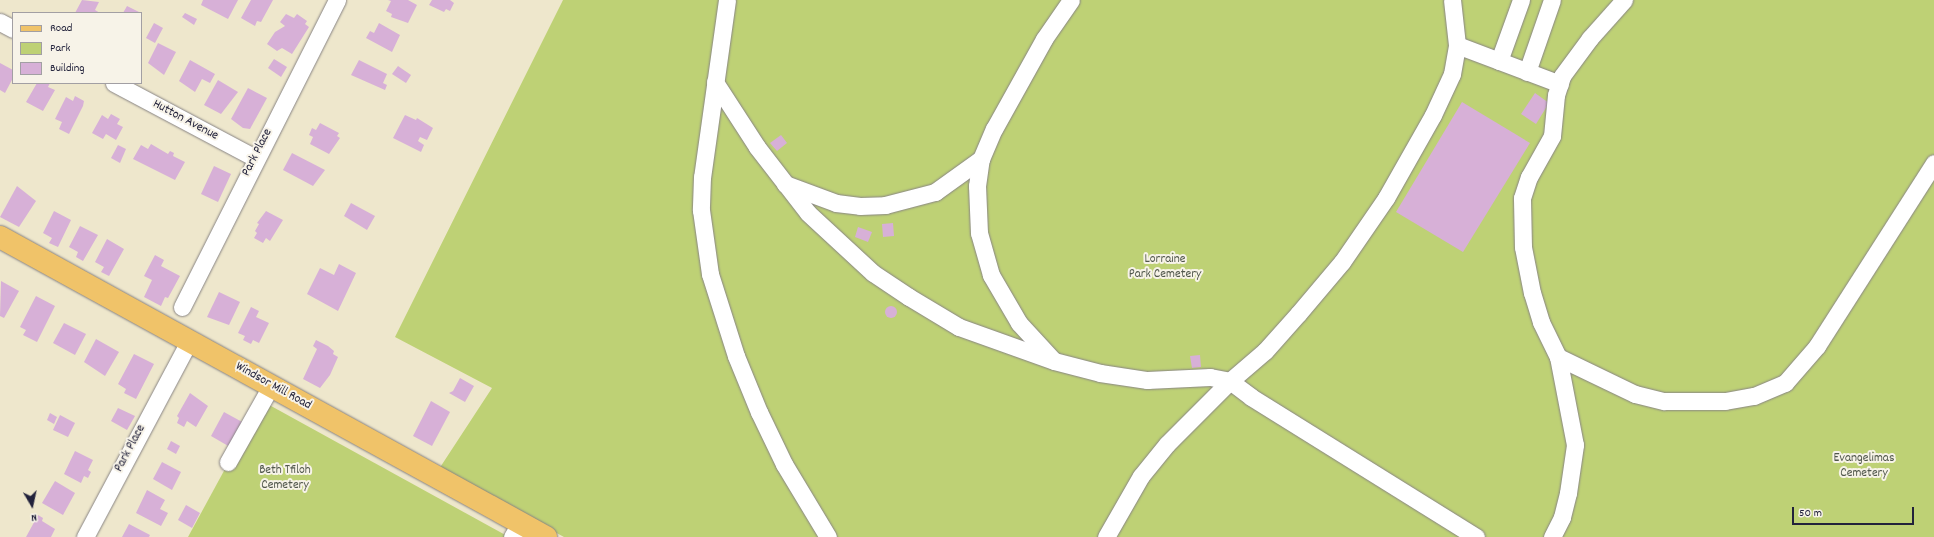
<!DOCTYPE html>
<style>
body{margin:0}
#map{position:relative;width:1934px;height:537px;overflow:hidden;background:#eee7cc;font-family:Dekko,sans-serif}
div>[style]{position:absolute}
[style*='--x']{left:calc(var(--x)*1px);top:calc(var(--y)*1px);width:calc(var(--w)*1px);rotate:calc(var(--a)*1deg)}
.green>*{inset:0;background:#bed175}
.building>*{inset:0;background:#d7b0d7}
.round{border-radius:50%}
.roads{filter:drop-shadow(0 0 1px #888484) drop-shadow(0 0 1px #888484)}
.minor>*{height:17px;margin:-8.5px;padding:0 8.5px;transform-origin:8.5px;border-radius:8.5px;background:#fff}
.major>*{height:22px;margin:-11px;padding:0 11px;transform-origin:11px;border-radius:11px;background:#f0c369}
span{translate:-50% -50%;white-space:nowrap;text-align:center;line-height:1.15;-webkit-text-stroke:4px #f7f3e8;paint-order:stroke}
.street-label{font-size:13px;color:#22223b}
.park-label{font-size:13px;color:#51574c}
.legend{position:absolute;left:12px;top:12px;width:130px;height:72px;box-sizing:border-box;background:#f7f3e8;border:1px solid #a29fa3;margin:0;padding:5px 7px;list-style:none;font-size:12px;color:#22223b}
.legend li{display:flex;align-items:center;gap:8px;height:20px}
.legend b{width:20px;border:1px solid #a29fa3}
.north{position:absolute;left:12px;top:485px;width:40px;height:40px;-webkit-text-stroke:3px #f7f3e8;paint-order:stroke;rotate:171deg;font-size:11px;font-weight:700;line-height:16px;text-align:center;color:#22223b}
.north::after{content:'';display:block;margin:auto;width:14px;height:18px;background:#22223b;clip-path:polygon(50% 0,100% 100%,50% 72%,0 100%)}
.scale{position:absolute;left:1792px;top:507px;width:122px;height:18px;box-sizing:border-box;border:2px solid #22223b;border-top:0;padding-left:5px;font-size:12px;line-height:14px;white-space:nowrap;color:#22223b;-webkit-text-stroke:3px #f7f3e8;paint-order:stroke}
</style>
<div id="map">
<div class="green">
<i style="clip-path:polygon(563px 0,1934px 0,1934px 537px,564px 537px,439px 469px,492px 388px,395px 337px)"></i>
<i style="clip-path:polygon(262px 401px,509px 537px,188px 537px)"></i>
</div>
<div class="building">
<i style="clip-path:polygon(82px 0,99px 2px,95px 10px,100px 13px,75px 13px)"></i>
<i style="clip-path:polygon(203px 0,238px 0,228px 19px,201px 5px)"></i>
<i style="clip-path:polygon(251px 0,273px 0,261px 22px,257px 21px,255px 26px,241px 18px)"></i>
<i style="clip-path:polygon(388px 0,408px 0,417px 5px,408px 23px,391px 17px,392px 14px,386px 11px,391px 1px)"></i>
<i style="clip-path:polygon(432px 0,450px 0,454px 3px,450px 11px,446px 9px,444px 12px,429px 5px)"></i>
<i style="clip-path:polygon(127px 6px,141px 13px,123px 13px)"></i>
<i style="clip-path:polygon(185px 13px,197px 19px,194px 25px,182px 17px)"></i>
<i style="clip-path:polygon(286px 14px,294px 18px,297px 14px,307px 21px,305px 24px,309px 27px,292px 54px,282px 48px,277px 51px,267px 44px,275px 32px,285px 26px,280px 22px)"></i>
<i style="clip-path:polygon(154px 23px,163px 28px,155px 43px,146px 38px)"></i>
<i style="clip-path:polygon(379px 23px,400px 35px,392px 52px,366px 38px,370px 31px,374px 33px)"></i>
<i style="clip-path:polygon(158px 43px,176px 52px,164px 75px,148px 63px)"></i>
<i style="clip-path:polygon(274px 59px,287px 67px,281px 77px,268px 68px)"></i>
<i style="clip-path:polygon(190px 60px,215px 74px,210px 83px,202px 79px,195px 92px,179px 81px)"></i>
<i style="clip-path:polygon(359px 60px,387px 74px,383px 83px,387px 85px,385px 90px,351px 75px)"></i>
<i style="clip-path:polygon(0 63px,13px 70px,13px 78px,5px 93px,0 90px)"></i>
<i style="clip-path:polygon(398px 66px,411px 75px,406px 83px,392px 74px)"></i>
<i style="clip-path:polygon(218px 80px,238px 92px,221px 114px,204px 105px)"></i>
<i style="clip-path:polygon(37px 83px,50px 83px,48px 87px,55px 90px,43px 111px,26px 102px)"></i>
<i style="clip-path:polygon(248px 88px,267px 98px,250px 129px,243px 128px,231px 119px)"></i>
<i style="clip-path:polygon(1535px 93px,1549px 103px,1536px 124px,1521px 114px)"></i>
<i style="clip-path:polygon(75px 96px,84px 101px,83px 106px,69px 134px,59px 129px,62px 122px,55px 119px,66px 97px,73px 101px)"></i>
<i style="clip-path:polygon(1462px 102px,1530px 143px,1463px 252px,1396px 212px)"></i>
<i style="clip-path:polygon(111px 114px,120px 119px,117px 124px,123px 127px,116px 140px,106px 134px,103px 139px,92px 133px,102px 115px,108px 119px)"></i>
<i style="clip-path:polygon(405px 115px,416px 120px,417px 118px,433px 128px,427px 140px,420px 137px,418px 141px,424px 145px,421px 152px,393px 138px)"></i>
<i style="clip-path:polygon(320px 123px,339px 133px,337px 136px,340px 138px,329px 154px,310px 144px,313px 137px,309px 135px,312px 128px,316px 130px)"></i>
<i style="clip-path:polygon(781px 135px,787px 143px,777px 151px,770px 143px)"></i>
<i style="clip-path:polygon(151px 144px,168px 154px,170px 151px,174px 153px,173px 156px,185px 162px,175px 180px,133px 159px,141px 145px,148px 149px)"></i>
<i style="clip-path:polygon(118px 145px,126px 149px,120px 163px,111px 158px)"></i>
<i style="clip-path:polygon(292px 153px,325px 170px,313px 186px,283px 170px)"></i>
<i style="clip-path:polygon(214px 166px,231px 174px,218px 202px,201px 194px)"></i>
<i style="clip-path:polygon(17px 186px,36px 201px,19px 227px,0 217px)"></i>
<i style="clip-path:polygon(351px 203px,375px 216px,367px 230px,344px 216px)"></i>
<i style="clip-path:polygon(54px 211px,71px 220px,58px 247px,49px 243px,52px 238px,43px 233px)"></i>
<i style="clip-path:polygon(266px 211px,283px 220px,270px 241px,266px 238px,263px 243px,254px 238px,257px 233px,255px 231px,259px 224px,257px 223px)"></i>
<i style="clip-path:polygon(893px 223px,894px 236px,883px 237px,882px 224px)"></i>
<i style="clip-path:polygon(80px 226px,98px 235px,83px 261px,76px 257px,78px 252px,69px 247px)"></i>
<i style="clip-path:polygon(858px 227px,872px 232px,868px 242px,855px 237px)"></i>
<i style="clip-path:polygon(107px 239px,124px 249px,109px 276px,101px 272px,104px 267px,95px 262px)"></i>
<i style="clip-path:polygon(155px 255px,164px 260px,161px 266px,180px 276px,168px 298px,165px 297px,161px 306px,144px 297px,152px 280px,144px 276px)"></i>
<i style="clip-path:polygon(339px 264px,356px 273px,338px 311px,307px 294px,320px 268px,334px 275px)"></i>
<i style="clip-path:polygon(1px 281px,19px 291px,4px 318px,0 316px)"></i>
<i style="clip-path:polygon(219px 292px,240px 302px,229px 325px,207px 317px)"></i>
<i style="clip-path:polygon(36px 296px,55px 306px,37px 342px,23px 335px,26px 330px,20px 327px)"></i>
<i class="round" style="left:885px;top:306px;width:12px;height:12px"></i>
<i style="clip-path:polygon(251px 307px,259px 311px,256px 317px,269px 323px,259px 343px,253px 340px,251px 344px,243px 340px,245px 336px,238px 333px)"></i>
<i style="clip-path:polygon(64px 323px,86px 334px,75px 355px,53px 343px)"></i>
<i style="clip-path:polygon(96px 339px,119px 352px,105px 376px,84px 362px)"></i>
<i style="clip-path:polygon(316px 340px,328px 346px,334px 351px,333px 354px,338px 357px,330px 375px,320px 388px,303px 379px,317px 349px,313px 346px)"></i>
<i style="clip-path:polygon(134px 354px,154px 364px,136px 399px,124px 393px,126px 389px,118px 384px)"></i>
<i style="clip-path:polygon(1200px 355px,1201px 367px,1192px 368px,1190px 356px)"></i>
<i style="clip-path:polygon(460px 378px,474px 386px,465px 402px,449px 393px,453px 391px)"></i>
<i style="clip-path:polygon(190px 393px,208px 406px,196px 427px,187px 421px,184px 427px,177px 423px,179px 418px,177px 416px)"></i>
<i style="clip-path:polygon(431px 401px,450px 412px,432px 446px,413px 436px)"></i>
<i style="clip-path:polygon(118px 408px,135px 416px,127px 430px,111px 421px)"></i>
<i style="clip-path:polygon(224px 412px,244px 423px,230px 447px,211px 436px)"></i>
<i style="clip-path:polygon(50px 413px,57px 417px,54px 424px,47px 420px)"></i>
<i style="clip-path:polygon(60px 415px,75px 423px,68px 437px,53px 430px)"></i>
<i style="clip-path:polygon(171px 441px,180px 446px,176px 454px,167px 449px)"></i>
<i style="clip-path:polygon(75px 451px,93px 460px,88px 470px,91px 472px,88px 478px,84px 476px,81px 483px,64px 474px)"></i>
<i style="clip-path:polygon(162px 462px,181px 472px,172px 490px,153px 479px)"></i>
<i style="clip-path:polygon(55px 481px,75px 493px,63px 515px,42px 503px)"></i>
<i style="clip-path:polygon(147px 490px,165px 500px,160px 509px,168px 513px,161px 526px,136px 513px)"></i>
<i style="clip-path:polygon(186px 505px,200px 513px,192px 528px,178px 520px)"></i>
<i style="clip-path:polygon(38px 515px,43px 518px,42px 521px,55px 529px,51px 537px,26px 537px)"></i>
<i style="clip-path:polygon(129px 524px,150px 535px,149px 537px,122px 537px)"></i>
</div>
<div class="roads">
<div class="minor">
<i style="--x:727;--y:0;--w:179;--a:98"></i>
<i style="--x:702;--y:177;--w:33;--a:92"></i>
<i style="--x:701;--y:210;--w:65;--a:82"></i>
<i style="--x:710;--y:274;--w:86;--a:72.4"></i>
<i style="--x:736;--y:356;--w:61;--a:67.7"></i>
<i style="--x:759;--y:412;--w:58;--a:64.3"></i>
<i style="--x:784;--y:464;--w:85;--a:58.9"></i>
<i style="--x:0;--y:22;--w:15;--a:28"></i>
<i style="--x:1457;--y:45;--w:110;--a:20.7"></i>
<i style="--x:1499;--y:61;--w:65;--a:-70.2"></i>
<i style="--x:1527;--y:72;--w:76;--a:-70.9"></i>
<i style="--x:715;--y:82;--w:77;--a:57.1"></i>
<i style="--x:757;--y:147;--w:83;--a:52.3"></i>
<i style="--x:808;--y:213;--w:88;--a:42.7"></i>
<i style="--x:873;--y:273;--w:43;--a:33.7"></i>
<i style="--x:909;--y:297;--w:58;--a:31"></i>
<i style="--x:959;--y:327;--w:101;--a:19.7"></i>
<i style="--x:1054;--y:361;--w:48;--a:14.6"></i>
<i style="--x:1100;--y:373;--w:48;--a:8.5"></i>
<i style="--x:1147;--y:380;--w:63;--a:-2.7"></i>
<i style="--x:1210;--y:377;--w:20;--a:11"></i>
<i style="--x:1230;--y:381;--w:26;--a:37"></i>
<i style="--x:1251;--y:397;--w:265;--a:31.9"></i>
<i style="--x:114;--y:83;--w:160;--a:28"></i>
<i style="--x:785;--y:184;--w:54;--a:20.4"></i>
<i style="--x:836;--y:203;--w:24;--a:7"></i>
<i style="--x:860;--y:206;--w:25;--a:-2"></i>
<i style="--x:885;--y:205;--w:52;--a:-14.6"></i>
<i style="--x:935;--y:192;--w:57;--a:-35.7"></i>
<i style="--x:182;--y:307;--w:344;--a:-63.2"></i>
<i style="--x:1558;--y:357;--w:85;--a:25.7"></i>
<i style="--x:1635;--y:394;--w:30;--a:14"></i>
<i style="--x:1664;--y:401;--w:61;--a:0"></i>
<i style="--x:1725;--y:401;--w:29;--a:-10"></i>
<i style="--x:1754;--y:396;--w:34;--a:-23"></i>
<i style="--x:1785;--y:383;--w:49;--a:-49.1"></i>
<i style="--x:1817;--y:346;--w:217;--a:-57.4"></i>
<i style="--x:1053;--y:360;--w:50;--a:-132.6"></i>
<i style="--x:1019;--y:323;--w:56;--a:-120.3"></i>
<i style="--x:991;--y:275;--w:44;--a:-105.9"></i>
<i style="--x:979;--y:233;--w:47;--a:-92.4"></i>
<i style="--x:977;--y:186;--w:27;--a:-82"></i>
<i style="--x:981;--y:159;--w:33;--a:-67"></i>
<i style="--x:994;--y:129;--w:103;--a:-60.9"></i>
<i style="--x:1044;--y:39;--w:47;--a:-55.3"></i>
<i style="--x:228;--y:462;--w:87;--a:-60.5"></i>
<i style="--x:85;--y:537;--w:222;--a:-62"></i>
<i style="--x:512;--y:537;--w:16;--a:-60"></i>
<i style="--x:1106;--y:537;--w:70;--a:-60.2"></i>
<i style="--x:1141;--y:476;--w:41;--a:-50.9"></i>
<i style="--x:1167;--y:444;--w:89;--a:-45"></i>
<i style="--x:1230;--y:381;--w:46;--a:-40.6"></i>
<i style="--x:1265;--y:351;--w:50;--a:-48.3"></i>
<i style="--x:1298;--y:314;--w:68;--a:-49.8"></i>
<i style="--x:1342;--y:262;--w:78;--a:-55.5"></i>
<i style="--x:1386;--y:198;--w:95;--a:-60.5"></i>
<i style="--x:1433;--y:115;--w:45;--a:-65.1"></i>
<i style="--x:1452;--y:74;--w:29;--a:-80"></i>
<i style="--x:1457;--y:45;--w:45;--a:-96.3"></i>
<i style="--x:1552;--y:537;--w:22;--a:-63"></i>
<i style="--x:1562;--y:517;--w:25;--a:-76"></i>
<i style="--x:1568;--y:493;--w:49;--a:-81.7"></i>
<i style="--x:1575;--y:445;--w:90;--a:-100.9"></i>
<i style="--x:1558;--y:357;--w:39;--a:-116"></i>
<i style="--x:1541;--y:322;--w:30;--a:-107"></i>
<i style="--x:1532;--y:293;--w:47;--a:-101.1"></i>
<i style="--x:1523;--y:247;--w:49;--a:-91.2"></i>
<i style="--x:1522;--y:198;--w:22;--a:-72"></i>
<i style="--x:1529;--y:177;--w:47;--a:-60.7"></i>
<i style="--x:1552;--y:136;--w:41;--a:-84.4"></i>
<i style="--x:1556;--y:95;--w:20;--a:-72"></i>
<i style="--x:1562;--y:76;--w:47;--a:-53.6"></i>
<i style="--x:1590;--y:38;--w:51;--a:-48.2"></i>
</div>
<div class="major">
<i style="--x:0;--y:237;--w:623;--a:28.79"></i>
</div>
</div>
<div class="street-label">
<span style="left:185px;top:121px;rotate:28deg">Hutton Avenue</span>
<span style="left:258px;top:153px;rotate:-63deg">Park Place</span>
<span style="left:273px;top:387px;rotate:29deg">Windsor Mill Road</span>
<span style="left:131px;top:449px;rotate:-62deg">Park Place</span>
</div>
<div class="park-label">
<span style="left:1165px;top:268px">Lorraine<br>Park Cemetery</span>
<span style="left:1864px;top:467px">Evangelimas<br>Cemetery</span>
<span style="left:285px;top:479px">Beth Tfiloh<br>Cemetery</span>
</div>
<ul class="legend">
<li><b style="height:5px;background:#f0c369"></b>Road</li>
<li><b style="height:11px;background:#bed175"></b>Park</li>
<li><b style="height:11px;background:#d7b0d7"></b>Building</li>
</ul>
<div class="north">N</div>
<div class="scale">50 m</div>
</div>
